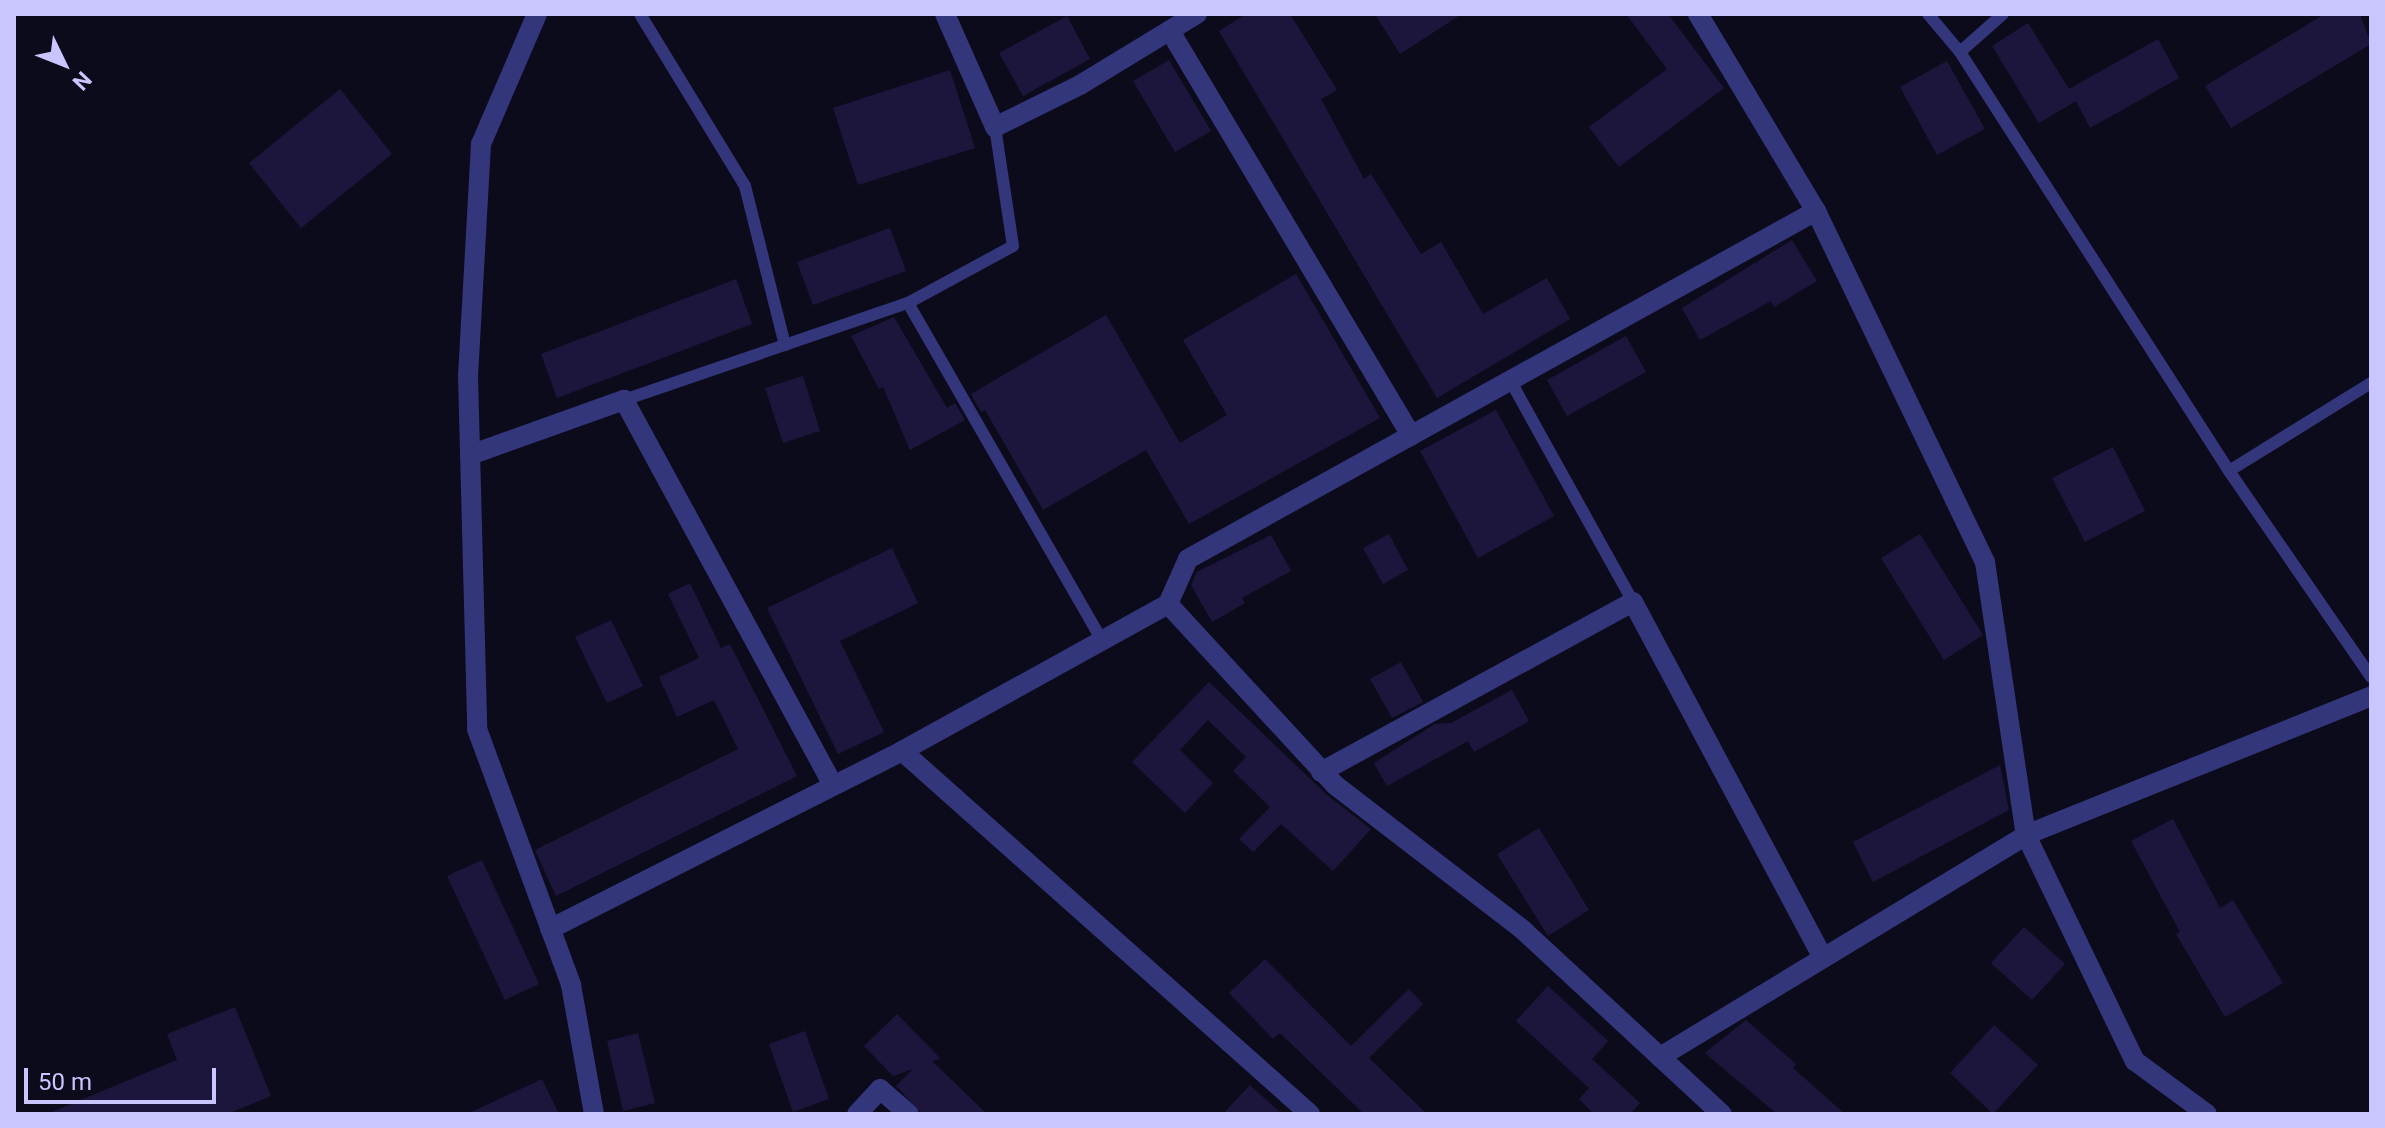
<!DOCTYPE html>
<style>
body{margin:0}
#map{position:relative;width:2385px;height:1128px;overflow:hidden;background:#0c0b1c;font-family:Roboto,sans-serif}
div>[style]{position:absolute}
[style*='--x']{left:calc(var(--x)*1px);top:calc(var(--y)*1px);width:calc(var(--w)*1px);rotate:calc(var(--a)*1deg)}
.building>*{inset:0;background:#1c163d}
.lane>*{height:12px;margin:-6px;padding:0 6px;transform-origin:6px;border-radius:6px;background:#34367c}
.street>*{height:20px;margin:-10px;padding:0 10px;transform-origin:10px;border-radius:10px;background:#34367c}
span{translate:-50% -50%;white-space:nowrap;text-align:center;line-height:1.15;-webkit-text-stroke:7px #0c0b1c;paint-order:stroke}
.frame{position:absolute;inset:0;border:16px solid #c8c5ff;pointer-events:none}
.north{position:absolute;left:24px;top:24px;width:80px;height:80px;-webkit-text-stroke:6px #0c0b1c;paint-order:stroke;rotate:133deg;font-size:22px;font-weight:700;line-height:32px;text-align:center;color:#c8c5ff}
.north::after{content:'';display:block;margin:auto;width:28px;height:36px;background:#c8c5ff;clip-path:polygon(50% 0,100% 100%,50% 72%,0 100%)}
.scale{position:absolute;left:24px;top:1068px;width:192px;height:36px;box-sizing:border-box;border:4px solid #c8c5ff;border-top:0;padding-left:10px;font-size:24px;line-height:28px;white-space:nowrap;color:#c8c5ff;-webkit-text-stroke:6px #0c0b1c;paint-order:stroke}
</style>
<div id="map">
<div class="building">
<i style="clip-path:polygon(1246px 14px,1290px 14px,1337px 90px,1321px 99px,1364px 179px,1371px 174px,1421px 254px,1441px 242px,1483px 314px,1547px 278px,1570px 319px,1437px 398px,1219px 31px)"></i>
<i style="clip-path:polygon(1375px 14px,1462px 14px,1400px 54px)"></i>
<i style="clip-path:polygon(1626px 14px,1668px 14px,1724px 88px,1619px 167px,1589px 127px,1667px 69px)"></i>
<i style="clip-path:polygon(2325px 14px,2360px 14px,2371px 44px,2231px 128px,2205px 86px)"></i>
<i style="clip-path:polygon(1067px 16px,1090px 59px,1023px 96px,999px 53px)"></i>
<i style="clip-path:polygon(2028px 23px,2069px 89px,2158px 39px,2179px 78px,2090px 128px,2076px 101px,2039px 123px,1992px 46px)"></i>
<i style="clip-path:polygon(1169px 60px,1211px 131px,1175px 152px,1133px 81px)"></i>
<i style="clip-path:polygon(1947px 61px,1985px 129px,1937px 155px,1900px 87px)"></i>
<i style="clip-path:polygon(950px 70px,975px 148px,858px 185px,833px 108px)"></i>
<i style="clip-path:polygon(340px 89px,392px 154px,301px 228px,249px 163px)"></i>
<i style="clip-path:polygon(890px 228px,906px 271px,813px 305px,797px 262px)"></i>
<i style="clip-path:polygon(1792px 240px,1817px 281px,1774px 307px,1771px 301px,1700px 340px,1682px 308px)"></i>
<i style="clip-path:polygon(1296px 274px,1380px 418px,1189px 524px,1146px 450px,1043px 510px,985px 410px,981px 412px,971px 394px,1106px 315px,1180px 443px,1227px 415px,1183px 340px)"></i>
<i style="clip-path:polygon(736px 279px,752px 324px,557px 398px,541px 354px)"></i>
<i style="clip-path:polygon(894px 317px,947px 408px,955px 403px,965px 420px,910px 450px,883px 387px,879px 389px,851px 336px)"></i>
<i style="clip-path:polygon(1626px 336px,1646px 372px,1567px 416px,1547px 380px)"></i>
<i style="clip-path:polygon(803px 376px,820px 431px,783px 443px,765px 388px)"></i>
<i style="clip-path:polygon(1496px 410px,1554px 516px,1478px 558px,1420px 451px)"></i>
<i style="clip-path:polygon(2113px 447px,2145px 511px,2085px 542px,2052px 478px)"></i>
<i style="clip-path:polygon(1389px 534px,1408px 570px,1383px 584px,1363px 548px)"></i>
<i style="clip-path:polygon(1920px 534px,1983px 635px,1944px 660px,1881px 558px)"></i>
<i style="clip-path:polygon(1271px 535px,1291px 571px,1242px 598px,1245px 603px,1212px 622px,1191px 585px,1197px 572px)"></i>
<i style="clip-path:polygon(892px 548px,918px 603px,840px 641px,884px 732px,838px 754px,767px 608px)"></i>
<i style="clip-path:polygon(690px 583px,721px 648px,730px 644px,797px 776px,556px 896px,535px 850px,738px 749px,714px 700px,677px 717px,659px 677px,699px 658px,668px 594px)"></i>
<i style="clip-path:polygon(611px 620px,643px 686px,607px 703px,575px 637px)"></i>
<i style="clip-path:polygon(1401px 662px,1423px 702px,1392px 718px,1370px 679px)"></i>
<i style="clip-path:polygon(1209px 682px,1327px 795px,1371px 829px,1333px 871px,1281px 824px,1253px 852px,1239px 839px,1270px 807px,1233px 771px,1246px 757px,1208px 720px,1180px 750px,1213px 783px,1185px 813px,1132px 762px)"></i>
<i style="clip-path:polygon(1512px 690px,1529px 721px,1474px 752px,1468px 741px,1387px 786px,1374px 763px,1435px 724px,1451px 723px)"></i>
<i style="clip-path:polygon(2000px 765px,2009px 810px,1873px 882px,1853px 842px)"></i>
<i style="clip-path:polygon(2173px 819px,2220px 908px,2233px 900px,2283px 983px,2225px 1017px,2176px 934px,2180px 932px,2131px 841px)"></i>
<i style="clip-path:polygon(1539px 828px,1589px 910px,1548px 936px,1497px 854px)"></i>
<i style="clip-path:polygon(482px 860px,539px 984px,505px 1000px,447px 876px)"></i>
<i style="clip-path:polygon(2024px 927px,2065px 964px,2032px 1000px,1991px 963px)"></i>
<i style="clip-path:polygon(1265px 959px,1351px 1046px,1409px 989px,1423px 1004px,1369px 1058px,1427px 1114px,1364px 1114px,1280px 1033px,1273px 1039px,1229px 993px)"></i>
<i style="clip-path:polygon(1548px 986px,1608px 1041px,1592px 1059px,1640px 1103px,1630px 1114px,1594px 1114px,1579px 1099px,1589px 1088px,1516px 1021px)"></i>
<i style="clip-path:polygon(235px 1007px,271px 1096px,227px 1114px,47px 1114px,177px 1060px,167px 1034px)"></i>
<i style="clip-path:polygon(897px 1014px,941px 1059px,932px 1061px,987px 1114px,922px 1114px,896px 1086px,913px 1069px,893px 1076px,864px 1046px)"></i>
<i style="clip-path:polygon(1746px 1020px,1796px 1064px,1793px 1068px,1845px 1114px,1777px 1114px,1705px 1053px)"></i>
<i style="clip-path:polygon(1994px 1025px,2038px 1065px,1993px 1114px,1950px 1073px)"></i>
<i style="clip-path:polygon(805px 1031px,829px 1099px,793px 1112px,769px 1044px)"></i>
<i style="clip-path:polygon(638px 1033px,655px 1103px,623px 1111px,607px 1041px)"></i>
<i style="clip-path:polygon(542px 1079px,559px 1114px,467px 1114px)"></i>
<i style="clip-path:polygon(1250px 1085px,1282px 1114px,1223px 1114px)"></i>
</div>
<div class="lane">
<i style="--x:640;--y:14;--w:202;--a:58.6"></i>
<i style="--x:745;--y:186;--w:164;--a:75.9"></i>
<i style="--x:1928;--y:14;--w:50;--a:49.9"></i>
<i style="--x:1960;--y:52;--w:498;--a:57.3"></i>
<i style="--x:2229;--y:471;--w:250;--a:55.4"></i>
<i style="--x:1960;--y:52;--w:57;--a:-41.5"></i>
<i style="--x:908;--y:303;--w:119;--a:-28.5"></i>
<i style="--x:1013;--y:246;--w:120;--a:-98.6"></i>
<i style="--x:1510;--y:380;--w:254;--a:61"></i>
<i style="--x:624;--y:400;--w:300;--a:-18.9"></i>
<i style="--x:908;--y:303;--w:389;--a:60.1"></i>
<i style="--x:2229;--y:471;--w:167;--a:-31.8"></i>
</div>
<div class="street">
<i style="--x:537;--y:14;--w:142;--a:113.3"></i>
<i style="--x:481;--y:144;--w:231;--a:93.2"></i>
<i style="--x:468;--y:375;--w:354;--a:88.5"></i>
<i style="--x:477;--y:729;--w:273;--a:69.8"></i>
<i style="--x:571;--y:985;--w:131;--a:79.9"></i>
<i style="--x:945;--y:14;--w:124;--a:66.1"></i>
<i style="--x:995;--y:127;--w:95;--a:-26.3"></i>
<i style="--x:1080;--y:85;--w:137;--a:-31.3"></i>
<i style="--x:1698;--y:14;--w:230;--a:59.1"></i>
<i style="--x:1816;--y:211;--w:390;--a:64.3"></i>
<i style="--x:1985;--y:562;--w:276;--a:81.5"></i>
<i style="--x:2026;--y:835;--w:251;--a:64.3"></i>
<i style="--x:2135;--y:1061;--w:89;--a:36.4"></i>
<i style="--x:1170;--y:31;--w:471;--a:59.2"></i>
<i style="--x:470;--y:455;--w:164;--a:-19.7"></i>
<i style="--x:624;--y:400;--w:438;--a:61.5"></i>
<i style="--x:1168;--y:604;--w:246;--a:47.3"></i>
<i style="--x:1335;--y:785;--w:237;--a:37.6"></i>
<i style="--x:1523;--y:930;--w:271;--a:42.8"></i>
<i style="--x:902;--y:751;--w:546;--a:41.66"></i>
<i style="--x:1321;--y:772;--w:355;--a:-28.6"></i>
<i style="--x:1633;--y:602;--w:401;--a:61.9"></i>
<i style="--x:550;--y:929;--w:394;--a:-26.8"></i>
<i style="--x:902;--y:751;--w:304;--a:-28.9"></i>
<i style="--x:1168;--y:604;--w:49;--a:-66"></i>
<i style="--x:1188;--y:559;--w:718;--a:-28.99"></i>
<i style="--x:1660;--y:1057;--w:428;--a:-31.2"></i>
<i style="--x:2026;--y:835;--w:372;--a:-21.9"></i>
<i style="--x:857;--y:1114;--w:34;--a:-47"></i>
<i style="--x:880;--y:1089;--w:38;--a:41"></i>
</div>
<div class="frame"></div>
<div class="north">N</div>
<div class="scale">50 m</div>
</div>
